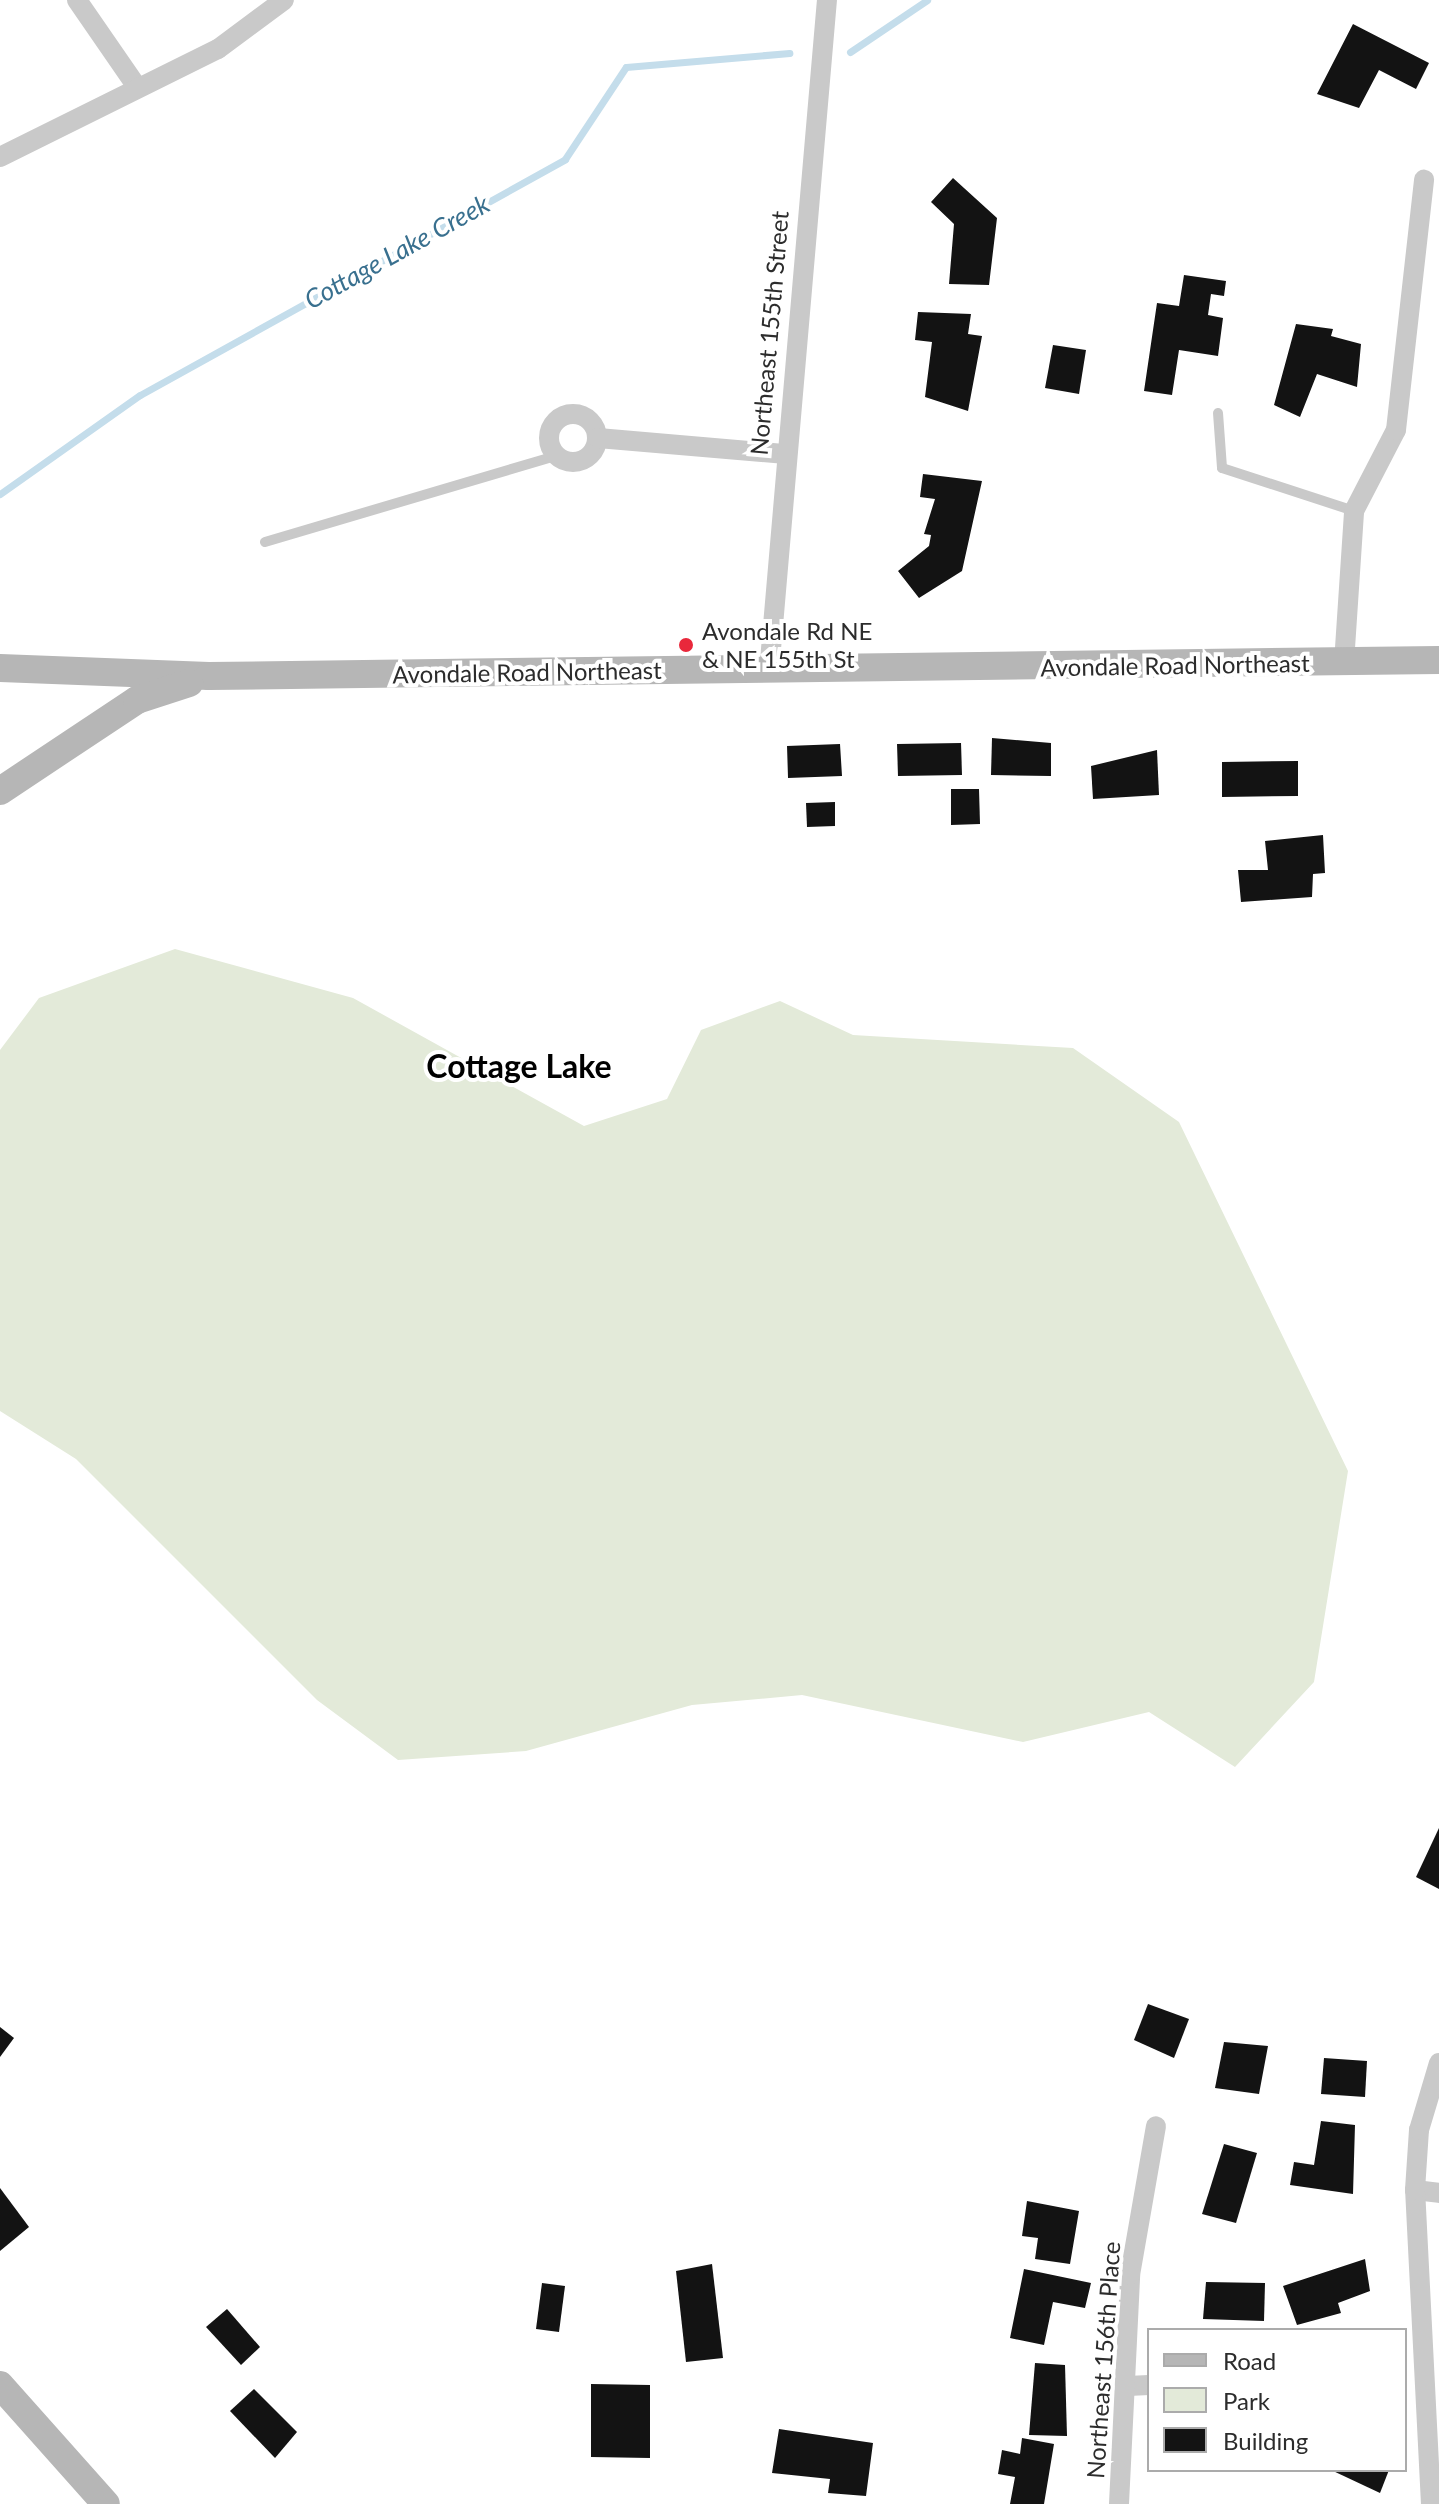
<!DOCTYPE html>
<style>
body{margin:0}
#map{position:relative;width:1439px;height:2504px;overflow:hidden;background:#fff;font-family:Lato,sans-serif}
div>[style]{position:absolute}
[style*='--x']{left:calc(var(--x)*1px);top:calc(var(--y)*1px);width:calc(var(--w)*1px);rotate:calc(var(--a)*1deg)}
.green>*{inset:0;background:#e3ead9}
.stream>*{height:7px;margin:-3.5px;padding:0 3.5px;transform-origin:3.5px;border-radius:3.5px;background:#c4ddeb}
.building>*{inset:0;background:#131313}
.lane>*{height:10px;margin:-5px;padding:0 5px;transform-origin:5px;border-radius:5px;background:#c9c9c9}
.street>*{height:20px;margin:-10px;padding:0 10px;transform-origin:10px;border-radius:10px;background:#c9c9c9}
.street>.ring{margin:-10px;padding:0;box-sizing:content-box;background:none;border:20px solid #c9c9c9;border-radius:50%}
.secondary>*{height:28px;margin:-14px;padding:0 14px;transform-origin:14px;border-radius:14px;background:#b6b6b6}
.dots>*{width:22px;height:22px;translate:-50% -50%;box-sizing:border-box;border:4px solid #fff;border-radius:50%}
span{translate:-50% -50%;white-space:nowrap;text-align:center;line-height:1.15;-webkit-text-stroke:8px #fff;paint-order:stroke}
.street-label{font-size:24px;color:#2c2c2c}
.poi-label{font-size:24px;color:#2c2c2c}
.left{translate:0 -50%;text-align:left}
.water-label{font-size:26px;color:#39708f;font-style:italic}
.district-label{font-size:32px;color:#000;font-weight:700}
.legend{position:absolute;left:1147px;top:2328px;width:260px;height:144px;box-sizing:border-box;background:#fff;border:2px solid #ababab;margin:0;padding:10px 14px;list-style:none;font-size:24px;color:#2c2c2c}
.legend li{display:flex;align-items:center;gap:16px;height:40px}
.legend b{width:40px;border:2px solid #ababab}
</style>
<div id="map">
<div class="green">
<i style="clip-path:polygon(175px 949px,353px 998px,584px 1126px,667px 1099px,701px 1030px,780px 1001px,853px 1035px,1073px 1048px,1179px 1122px,1348px 1471px,1314px 1682px,1235px 1767px,1149px 1712px,1023px 1742px,802px 1695px,692px 1705px,526px 1751px,398px 1760px,317px 1700px,76px 1459px,0 1411px,0 1050px,39px 998px)"></i>
</div>
<div class="stream">
<i style="--x:850;--y:52;--w:93;--a:-34"></i>
<i style="--x:0;--y:494;--w:171;--a:-35.3"></i>
<i style="--x:140;--y:395;--w:486;--a:-29"></i>
<i style="--x:565;--y:159;--w:110;--a:-56.5"></i>
<i style="--x:626;--y:67;--w:164;--a:-4.9"></i>
</div>
<div class="building">
<i style="clip-path:polygon(1353px 24px,1429px 63px,1416px 89px,1379px 70px,1359px 108px,1317px 94px)"></i>
<i style="clip-path:polygon(953px 178px,997px 218px,989px 285px,949px 284px,954px 224px,931px 202px)"></i>
<i style="clip-path:polygon(1184px 275px,1226px 281px,1224px 296px,1211px 294px,1208px 315px,1223px 318px,1218px 356px,1179px 350px,1172px 395px,1144px 391px,1157px 303px,1179px 306px)"></i>
<i style="clip-path:polygon(918px 312px,971px 314px,968px 334px,982px 336px,968px 411px,925px 397px,932px 342px,915px 340px)"></i>
<i style="clip-path:polygon(1296px 324px,1333px 329px,1331px 336px,1361px 344px,1357px 387px,1317px 374px,1300px 417px,1274px 405px)"></i>
<i style="clip-path:polygon(1053px 345px,1086px 350px,1079px 394px,1045px 388px)"></i>
<i style="clip-path:polygon(923px 474px,982px 481px,962px 571px,919px 598px,898px 571px,929px 546px,931px 535px,924px 534px,935px 499px,920px 497px)"></i>
<i style="clip-path:polygon(992px 738px,1051px 743px,1051px 776px,991px 775px)"></i>
<i style="clip-path:polygon(961px 743px,962px 775px,898px 776px,897px 744px)"></i>
<i style="clip-path:polygon(840px 744px,842px 776px,788px 778px,787px 746px)"></i>
<i style="clip-path:polygon(1157px 750px,1159px 795px,1093px 799px,1091px 766px)"></i>
<i style="clip-path:polygon(1298px 761px,1298px 796px,1222px 797px,1222px 762px)"></i>
<i style="clip-path:polygon(951px 789px,979px 789px,980px 824px,951px 825px)"></i>
<i style="clip-path:polygon(835px 802px,835px 826px,807px 827px,806px 803px)"></i>
<i style="clip-path:polygon(1323px 835px,1325px 873px,1313px 874px,1312px 897px,1241px 902px,1238px 870px,1268px 870px,1265px 841px)"></i>
<i style="clip-path:polygon(1439px 1828px,1439px 1889px,1416px 1877px)"></i>
<i style="clip-path:polygon(1148px 2004px,1189px 2019px,1174px 2058px,1134px 2040px)"></i>
<i style="clip-path:polygon(0 2027px,14px 2038px,0 2057px)"></i>
<i style="clip-path:polygon(1224px 2042px,1268px 2046px,1259px 2094px,1215px 2088px)"></i>
<i style="clip-path:polygon(1324px 2058px,1367px 2061px,1365px 2097px,1321px 2094px)"></i>
<i style="clip-path:polygon(1321px 2121px,1355px 2125px,1353px 2194px,1290px 2185px,1294px 2162px,1314px 2165px)"></i>
<i style="clip-path:polygon(1224px 2144px,1257px 2153px,1236px 2223px,1202px 2214px)"></i>
<i style="clip-path:polygon(0 2188px,29px 2227px,0 2251px)"></i>
<i style="clip-path:polygon(1027px 2201px,1079px 2211px,1070px 2264px,1035px 2259px,1038px 2238px,1022px 2236px)"></i>
<i style="clip-path:polygon(1365px 2259px,1370px 2291px,1338px 2303px,1341px 2313px,1297px 2325px,1283px 2286px)"></i>
<i style="clip-path:polygon(712px 2264px,723px 2358px,686px 2362px,676px 2271px)"></i>
<i style="clip-path:polygon(1024px 2269px,1091px 2283px,1085px 2308px,1053px 2302px,1044px 2345px,1010px 2338px)"></i>
<i style="clip-path:polygon(1206px 2282px,1265px 2283px,1264px 2321px,1203px 2319px)"></i>
<i style="clip-path:polygon(542px 2283px,565px 2286px,559px 2332px,536px 2329px)"></i>
<i style="clip-path:polygon(227px 2309px,260px 2347px,241px 2365px,206px 2327px)"></i>
<i style="clip-path:polygon(1035px 2363px,1065px 2365px,1067px 2436px,1029px 2435px)"></i>
<i style="clip-path:polygon(591px 2384px,650px 2385px,650px 2458px,591px 2457px)"></i>
<i style="clip-path:polygon(254px 2389px,297px 2432px,275px 2458px,230px 2411px)"></i>
<i style="clip-path:polygon(779px 2429px,873px 2443px,866px 2496px,828px 2493px,830px 2479px,772px 2473px)"></i>
<i style="clip-path:polygon(1022px 2438px,1054px 2444px,1044px 2504px,1010px 2504px,1015px 2477px,998px 2474px,1002px 2450px,1020px 2454px)"></i>
<i style="clip-path:polygon(1331px 2470px,1389px 2470px,1380px 2493px)"></i>
</div>
<div class="lane">
<i style="--x:1218;--y:413;--w:55;--a:85.8"></i>
<i style="--x:1222;--y:468;--w:139;--a:18"></i>
<i style="--x:265;--y:542;--w:303;--a:-16.5"></i>
</div>
<div class="street">
<i style="--x:77;--y:0;--w:106;--a:55.4"></i>
<i style="--x:0;--y:157;--w:243;--a:-26.4"></i>
<i style="--x:218;--y:49;--w:82;--a:-36.6"></i>
<i class="ring" style="left:549px;top:414px;width:28px;height:28px"></i>
<i style="--x:598;--y:438;--w:186;--a:4.9"></i>
<i style="--x:1344;--y:663;--w:152;--a:-86.2"></i>
<i style="--x:1354;--y:511;--w:91;--a:-62.6"></i>
<i style="--x:1396;--y:430;--w:252;--a:-83.6"></i>
<i style="--x:769;--y:672;--w:674;--a:-85.07"></i>
<i style="--x:1415;--y:2190;--w:24;--a:7"></i>
<i style="--x:1128;--y:2386;--w:21;--a:-3"></i>
<i style="--x:1119;--y:2504;--w:229;--a:-87.2"></i>
<i style="--x:1130;--y:2275;--w:151;--a:-80.1"></i>
<i style="--x:1431;--y:2504;--w:314;--a:-92.9"></i>
<i style="--x:1415;--y:2190;--w:60;--a:-86.2"></i>
<i style="--x:1419;--y:2130;--w:70;--a:-73.4"></i>
</div>
<div class="secondary">
<i style="--x:0;--y:668;--w:209;--a:2.2"></i>
<i style="--x:209;--y:676;--w:1230;--a:-0.75"></i>
<i style="--x:0;--y:791;--w:164;--a:-33.6"></i>
<i style="--x:137;--y:700;--w:55;--a:-18.1"></i>
<i style="--x:0;--y:2385;--w:159;--a:48.3"></i>
</div>
<div class="dots">
<i style="left:686px;top:645px;background:#e9283b"></i>
</div>
<div class="street-label">
<span style="left:769px;top:333px;rotate:-85deg">Northeast 155th Street</span>
<span style="left:1175px;top:665px;rotate:-1deg">Avondale Road Northeast</span>
<span style="left:527px;top:672px;rotate:-1deg">Avondale Road Northeast</span>
<span style="left:1103px;top:2360px;rotate:-86deg">Northeast 156th Place</span>
</div>
<div class="poi-label">
<span class="left" style="left:702px;top:645px">Avondale Rd NE<br>&amp; NE 155th St</span>
</div>
<div class="water-label">
<span style="left:397px;top:252px;rotate:-29deg">Cottage Lake Creek</span>
</div>
<div class="district-label">
<span style="left:519px;top:1066px">Cottage Lake</span>
</div>
<ul class="legend">
<li><b style="height:10px;background:#b6b6b6"></b>Road</li>
<li><b style="height:22px;background:#e3ead9"></b>Park</li>
<li><b style="height:22px;background:#131313"></b>Building</li>
</ul>
</div>
